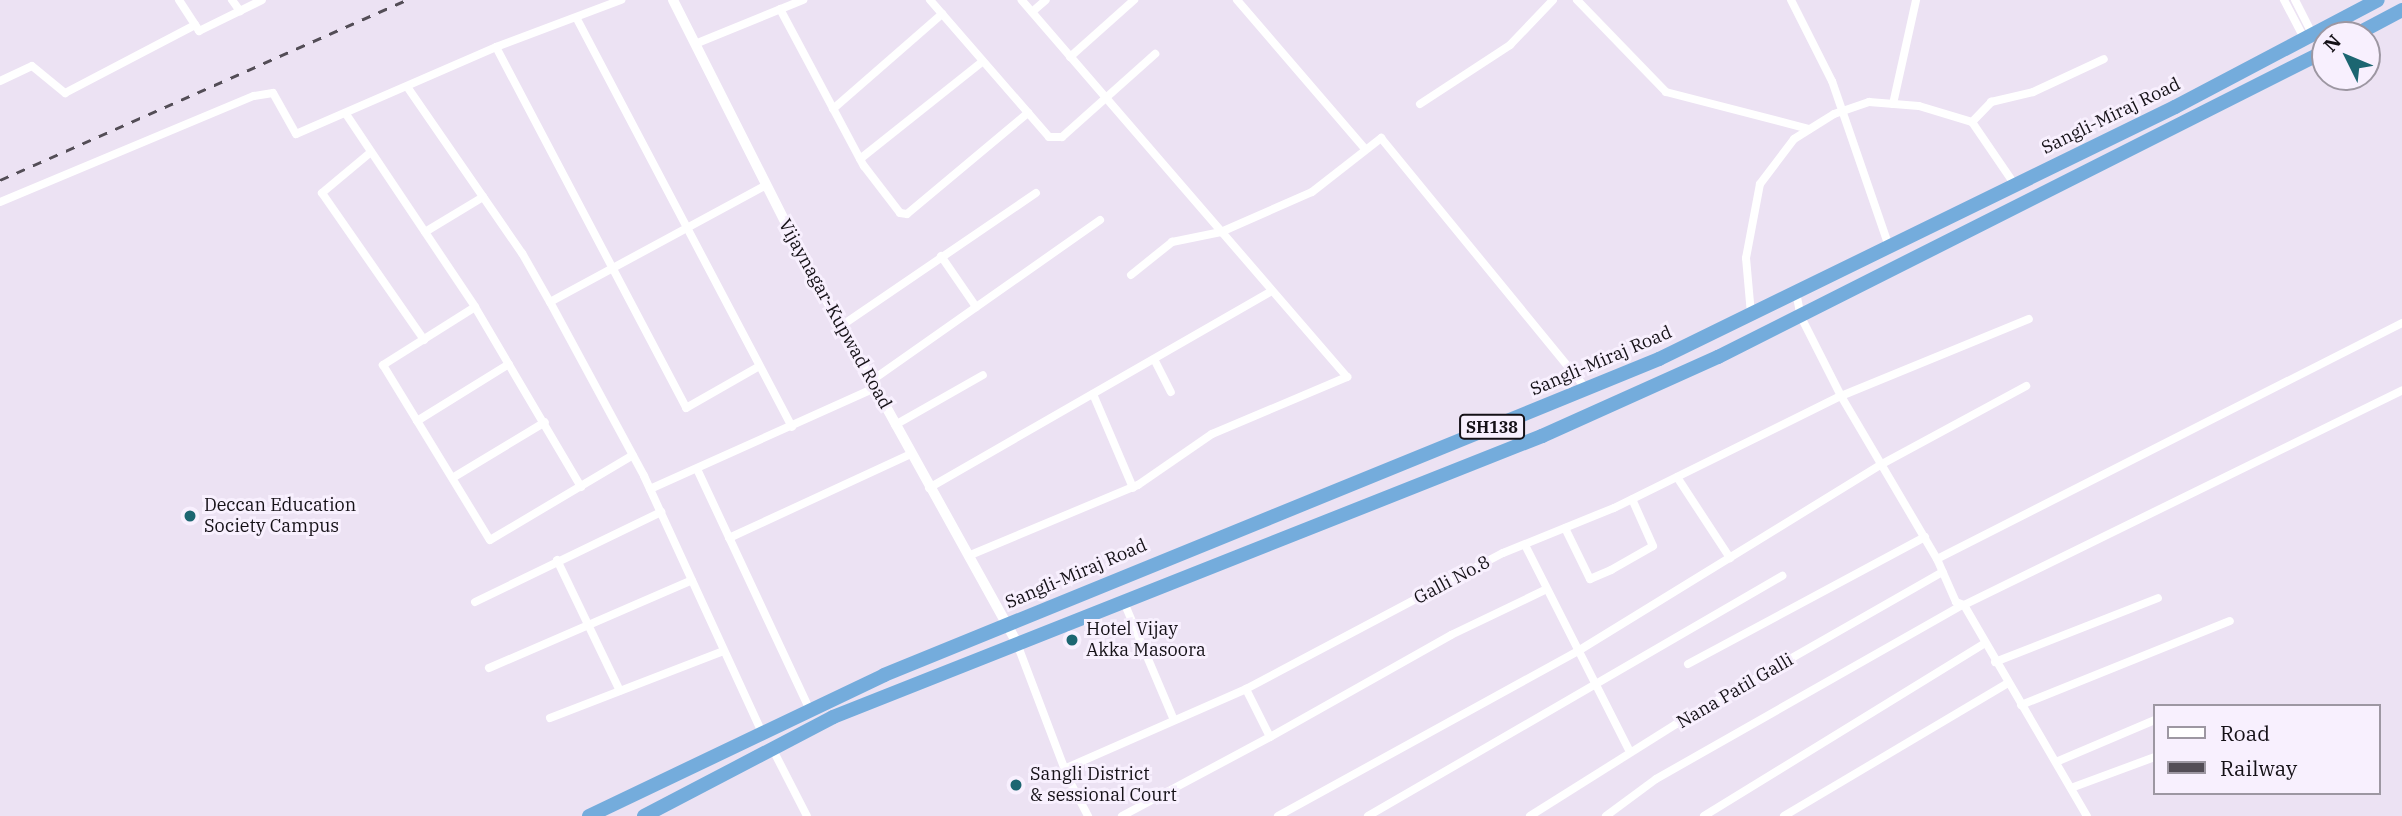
<!DOCTYPE html>
<style>
body{margin:0}
#map{position:relative;width:2402px;height:816px;overflow:hidden;background:#ece2f3;font-family:"IBM Plex Serif",serif}
div>[style]{position:absolute}
[style*='--x']{left:calc(var(--x)*1px);top:calc(var(--y)*1px);width:calc(var(--w)*1px);rotate:calc(var(--a)*1deg)}
.minor>*{height:8px;margin:-4px;padding:0 4px;transform-origin:4px;border-radius:4px;background:#fff}
.tertiary>*{height:10px;margin:-5px;padding:0 5px;transform-origin:5px;border-radius:5px;background:#fff}
.trunk>*{height:14px;margin:-7px;padding:0 7px;transform-origin:7px;border-radius:7px;background:#74acdc}
.rail>*{height:2.5px;margin-top:-1.25px;transform-origin:0;background:repeating-linear-gradient(90deg,#534d56 0 9px,transparent 0 18px)}
.dots>*{width:19px;height:19px;translate:-50% -50%;box-sizing:border-box;border:4px solid #f8f0fe;border-radius:50%}
span{translate:-50% -50%;white-space:nowrap;text-align:center;line-height:1.15;-webkit-text-stroke:6px #f8f0fe;paint-order:stroke}
.shield-label span{padding:2px 5px;background:#f8f0fe;border:2px solid;border-radius:5px;-webkit-text-stroke-width:0}
.shield-label{font-size:16px;color:#151117;font-weight:700}
.street-label{font-size:18px;color:#151117}
.poi-label{font-size:18px;color:#151117}
.left{translate:0 -50%;text-align:left}
.legend{position:absolute;left:2153px;top:704px;width:228px;height:91px;box-sizing:border-box;background:#f8f0fe;border:2px solid #9d97a2;margin:0;padding:9px 12px;list-style:none;font-size:21px;color:#151117}
.legend li{display:flex;align-items:center;gap:14px;height:35px}
.legend b{width:35px;border:2px solid #9d97a2}
.north{position:absolute;left:2311px;top:21px;width:70px;height:70px;box-sizing:border-box;background:#f8f0fe;border:2px solid #9d97a2;border-radius:50%;rotate:313deg;font-size:19px;font-weight:700;line-height:28px;text-align:center;color:#151117}
.north::after{content:'';display:block;margin:auto;width:24px;height:32px;background:#1c6671;clip-path:polygon(50% 0,100% 100%,50% 72%,0 100%)}
</style>
<div id="map">
<div class="minor">
<i style="--x:179;--y:0;--w:37;--a:57"></i>
<i style="--x:199;--y:31;--w:70;--a:-26.2"></i>
<i style="--x:232;--y:0;--w:14;--a:54"></i>
<i style="--x:930;--y:0;--w:181;--a:49"></i>
<i style="--x:1049;--y:137;--w:13;--a:0"></i>
<i style="--x:1062;--y:137;--w:125;--a:-41.7"></i>
<i style="--x:1237;--y:0;--w:196;--a:49.3"></i>
<i style="--x:1577;--y:0;--w:128;--a:45.9"></i>
<i style="--x:1666;--y:92;--w:148;--a:14.5"></i>
<i style="--x:1791;--y:0;--w:91;--a:63.2"></i>
<i style="--x:1832;--y:81;--w:176;--a:71"></i>
<i style="--x:2284;--y:0;--w:43;--a:62.2"></i>
<i style="--x:2295;--y:0;--w:37;--a:63"></i>
<i style="--x:780;--y:9;--w:178;--a:61.9"></i>
<i style="--x:864;--y:166;--w:59;--a:52.5"></i>
<i style="--x:900;--y:213;--w:7;--a:8"></i>
<i style="--x:907;--y:214;--w:158;--a:-39.9"></i>
<i style="--x:1032;--y:12;--w:18;--a:-41"></i>
<i style="--x:577;--y:19;--w:461;--a:62.2"></i>
<i style="--x:695;--y:44;--w:117;--a:-22.2"></i>
<i style="--x:496;--y:47;--w:408;--a:62.2"></i>
<i style="--x:686;--y:408;--w:83;--a:-29.7"></i>
<i style="--x:1070;--y:57;--w:86;--a:-41.7"></i>
<i style="--x:0;--y:81;--w:35;--a:-25"></i>
<i style="--x:32;--y:66;--w:43;--a:39.3"></i>
<i style="--x:65;--y:93;--w:147;--a:-27.6"></i>
<i style="--x:408;--y:88;--w:201;--a:55.4"></i>
<i style="--x:522;--y:253;--w:56;--a:60.3"></i>
<i style="--x:550;--y:302;--w:198;--a:61.6"></i>
<i style="--x:644;--y:476;--w:283;--a:65.3"></i>
<i style="--x:1420;--y:104;--w:108;--a:-33.2"></i>
<i style="--x:1510;--y:45;--w:62;--a:-46.3"></i>
<i style="--x:1893;--y:104;--w:107;--a:-77.5"></i>
<i style="--x:833;--y:109;--w:145;--a:-41.1"></i>
<i style="--x:346;--y:114;--w:232;--a:56.2"></i>
<i style="--x:475;--y:307;--w:109;--a:147.8"></i>
<i style="--x:383;--y:365;--w:205;--a:58.6"></i>
<i style="--x:490;--y:540;--w:166;--a:-30.7"></i>
<i style="--x:1972;--y:122;--w:28;--a:-46"></i>
<i style="--x:1991;--y:102;--w:43;--a:-13.4"></i>
<i style="--x:2033;--y:92;--w:78;--a:-24.9"></i>
<i style="--x:371;--y:152;--w:64;--a:140.1"></i>
<i style="--x:322;--y:193;--w:179;--a:55.2"></i>
<i style="--x:860;--y:159;--w:156;--a:-38.5"></i>
<i style="--x:0;--y:202;--w:275;--a:-22.7"></i>
<i style="--x:254;--y:96;--w:19;--a:-9"></i>
<i style="--x:273;--y:93;--w:47;--a:60.7"></i>
<i style="--x:296;--y:134;--w:218;--a:-23.5"></i>
<i style="--x:496;--y:47;--w:134;--a:-20.6"></i>
<i style="--x:425;--y:232;--w:68;--a:-31.1"></i>
<i style="--x:941;--y:256;--w:62;--a:55.5"></i>
<i style="--x:1131;--y:275;--w:53;--a:-38.8"></i>
<i style="--x:1172;--y:242;--w:50;--a:-11.5"></i>
<i style="--x:1221;--y:232;--w:99;--a:-23.7"></i>
<i style="--x:1312;--y:192;--w:88;--a:-38"></i>
<i style="--x:1381;--y:138;--w:325;--a:50.7"></i>
<i style="--x:1796;--y:292;--w:25;--a:79"></i>
<i style="--x:1801;--y:317;--w:89;--a:63.1"></i>
<i style="--x:1841;--y:396;--w:189;--a:59.5"></i>
<i style="--x:1937;--y:559;--w:47;--a:66.2"></i>
<i style="--x:1956;--y:602;--w:9;--a:21"></i>
<i style="--x:1964;--y:605;--w:244;--a:59.8"></i>
<i style="--x:550;--y:302;--w:246;--a:-28.4"></i>
<i style="--x:475;--y:307;--w:209;--a:59.5"></i>
<i style="--x:1751;--y:314;--w:56;--a:-95.1"></i>
<i style="--x:1746;--y:258;--w:75;--a:-79.3"></i>
<i style="--x:1760;--y:184;--w:56;--a:-52.9"></i>
<i style="--x:1794;--y:139;--w:47;--a:-32"></i>
<i style="--x:1834;--y:114;--w:37;--a:-19"></i>
<i style="--x:1869;--y:102;--w:50;--a:4.6"></i>
<i style="--x:1919;--y:106;--w:55;--a:16.8"></i>
<i style="--x:1972;--y:122;--w:76;--a:55.7"></i>
<i style="--x:841;--y:326;--w:236;--a:-34.3"></i>
<i style="--x:1154;--y:359;--w:37;--a:63"></i>
<i style="--x:871;--y:381;--w:280;--a:-35.1"></i>
<i style="--x:1093;--y:394;--w:102;--a:66.9"></i>
<i style="--x:417;--y:421;--w:108;--a:-31.8"></i>
<i style="--x:895;--y:425;--w:101;--a:-29.6"></i>
<i style="--x:697;--y:469;--w:266;--a:64.9"></i>
<i style="--x:454;--y:477;--w:106;--a:-31.1"></i>
<i style="--x:1677;--y:477;--w:97;--a:56.8"></i>
<i style="--x:929;--y:488;--w:395;--a:-29.9"></i>
<i style="--x:650;--y:489;--w:247;--a:-24.2"></i>
<i style="--x:1565;--y:528;--w:57;--a:63.9"></i>
<i style="--x:1590;--y:579;--w:23;--a:-23"></i>
<i style="--x:1611;--y:570;--w:48;--a:-29.7"></i>
<i style="--x:1653;--y:546;--w:51;--a:-114.1"></i>
<i style="--x:729;--y:538;--w:200;--a:-24.8"></i>
<i style="--x:1525;--y:545;--w:232;--a:63.1"></i>
<i style="--x:968;--y:556;--w:184;--a:-22.7"></i>
<i style="--x:1138;--y:485;--w:90;--a:-34.6"></i>
<i style="--x:1212;--y:434;--w:147;--a:-22.9"></i>
<i style="--x:1347;--y:377;--w:498;--a:-130.8"></i>
<i style="--x:1937;--y:559;--w:521;--a:-26.91"></i>
<i style="--x:557;--y:560;--w:145;--a:64.3"></i>
<i style="--x:1123;--y:600;--w:130;--a:67"></i>
<i style="--x:475;--y:602;--w:207;--a:-25.8"></i>
<i style="--x:1964;--y:605;--w:488;--a:-26.1"></i>
<i style="--x:1016;--y:641;--w:147;--a:69.2"></i>
<i style="--x:1068;--y:778;--w:43;--a:62.2"></i>
<i style="--x:1995;--y:662;--w:175;--a:-21.4"></i>
<i style="--x:1688;--y:664;--w:269;--a:-28.2"></i>
<i style="--x:489;--y:668;--w:221;--a:-23.4"></i>
<i style="--x:2021;--y:705;--w:225;--a:-21.9"></i>
<i style="--x:550;--y:718;--w:186;--a:-21.1"></i>
<i style="--x:1270;--y:737;--w:208;--a:-29.4"></i>
<i style="--x:1451;--y:635;--w:106;--a:-25.6"></i>
<i style="--x:772;--y:748;--w:76;--a:62.8"></i>
<i style="--x:2056;--y:762;--w:108;--a:-23"></i>
<i style="--x:1064;--y:769;--w:199;--a:-23.7"></i>
<i style="--x:1246;--y:689;--w:291;--a:-27.9"></i>
<i style="--x:1503;--y:553;--w:120;--a:-22.1"></i>
<i style="--x:1614;--y:508;--w:253;--a:-26.3"></i>
<i style="--x:1841;--y:396;--w:203;--a:-22.3"></i>
<i style="--x:2071;--y:788;--w:90;--a:-20.3"></i>
<i style="--x:1122;--y:816;--w:168;--a:-28.1"></i>
<i style="--x:1270;--y:737;--w:54;--a:-116.6"></i>
<i style="--x:1278;--y:816;--w:342;--a:-28.8"></i>
<i style="--x:1578;--y:651;--w:357;--a:-31.6"></i>
<i style="--x:1882;--y:464;--w:164;--a:-28.4"></i>
<i style="--x:1368;--y:816;--w:479;--a:-30.1"></i>
<i style="--x:1530;--y:816;--w:173;--a:-32.2"></i>
<i style="--x:1676;--y:724;--w:307;--a:-29.7"></i>
<i style="--x:1606;--y:816;--w:62;--a:-36.5"></i>
<i style="--x:1656;--y:779;--w:350;--a:-29.6"></i>
<i style="--x:1704;--y:816;--w:329;--a:-31.6"></i>
<i style="--x:1784;--y:816;--w:261;--a:-30.7"></i>
</div>
<div class="tertiary">
<i style="--x:673;--y:0;--w:286;--a:63.2"></i>
<i style="--x:802;--y:255;--w:441;--a:61"></i>
</div>
<div class="trunk">
<i style="--x:2355;--y:35;--w:53;--a:-28"></i>
<i style="--x:589;--y:816;--w:327;--a:-25.5"></i>
<i style="--x:884;--y:675;--w:837;--a:-22.18"></i>
<i style="--x:1659;--y:359;--w:574;--a:-26.03"></i>
<i style="--x:2175;--y:107;--w:229;--a:-27.8"></i>
<i style="--x:644;--y:816;--w:213;--a:-27.6"></i>
<i style="--x:833;--y:717;--w:763;--a:-21.62"></i>
<i style="--x:1542;--y:436;--w:193;--a:-24.2"></i>
<i style="--x:1718;--y:357;--w:680;--a:-26.75"></i>
</div>
<div class="rail">
<i style="--x:0;--y:180;--w:444;--a:-23.9"></i>
</div>
<div class="dots">
<i style="left:190px;top:516px;background:#1c6671"></i>
<i style="left:1072px;top:640px;background:#1c6671"></i>
<i style="left:1016px;top:785px;background:#1c6671"></i>
</div>
<div class="shield-label">
<span style="left:1492px;top:427px">SH138</span>
</div>
<div class="street-label">
<span style="left:2111px;top:116px;rotate:-26deg">Sangli-Miraj Road</span>
<span style="left:835px;top:314px;rotate:61deg">Vijaynagar-Kupwad Road</span>
<span style="left:1601px;top:361px;rotate:-23deg">Sangli-Miraj Road</span>
<span style="left:1076px;top:574px;rotate:-23deg">Sangli-Miraj Road</span>
<span style="left:1452px;top:580px;rotate:-28deg">Galli No.8</span>
<span style="left:1735px;top:691px;rotate:-30deg">Nana Patil Galli</span>
</div>
<div class="poi-label">
<span class="left" style="left:204px;top:516px">Deccan Education<br>Society Campus</span>
<span class="left" style="left:1086px;top:640px">Hotel Vijay<br>Akka Masoora</span>
<span class="left" style="left:1030px;top:785px">Sangli District<br>&amp; sessional Court</span>
</div>
<ul class="legend">
<li><b style="height:9px;background:#fff"></b>Road</li>
<li><b style="height:9px;background:#534d56"></b>Railway</li>
</ul>
<div class="north">N</div>
</div>
